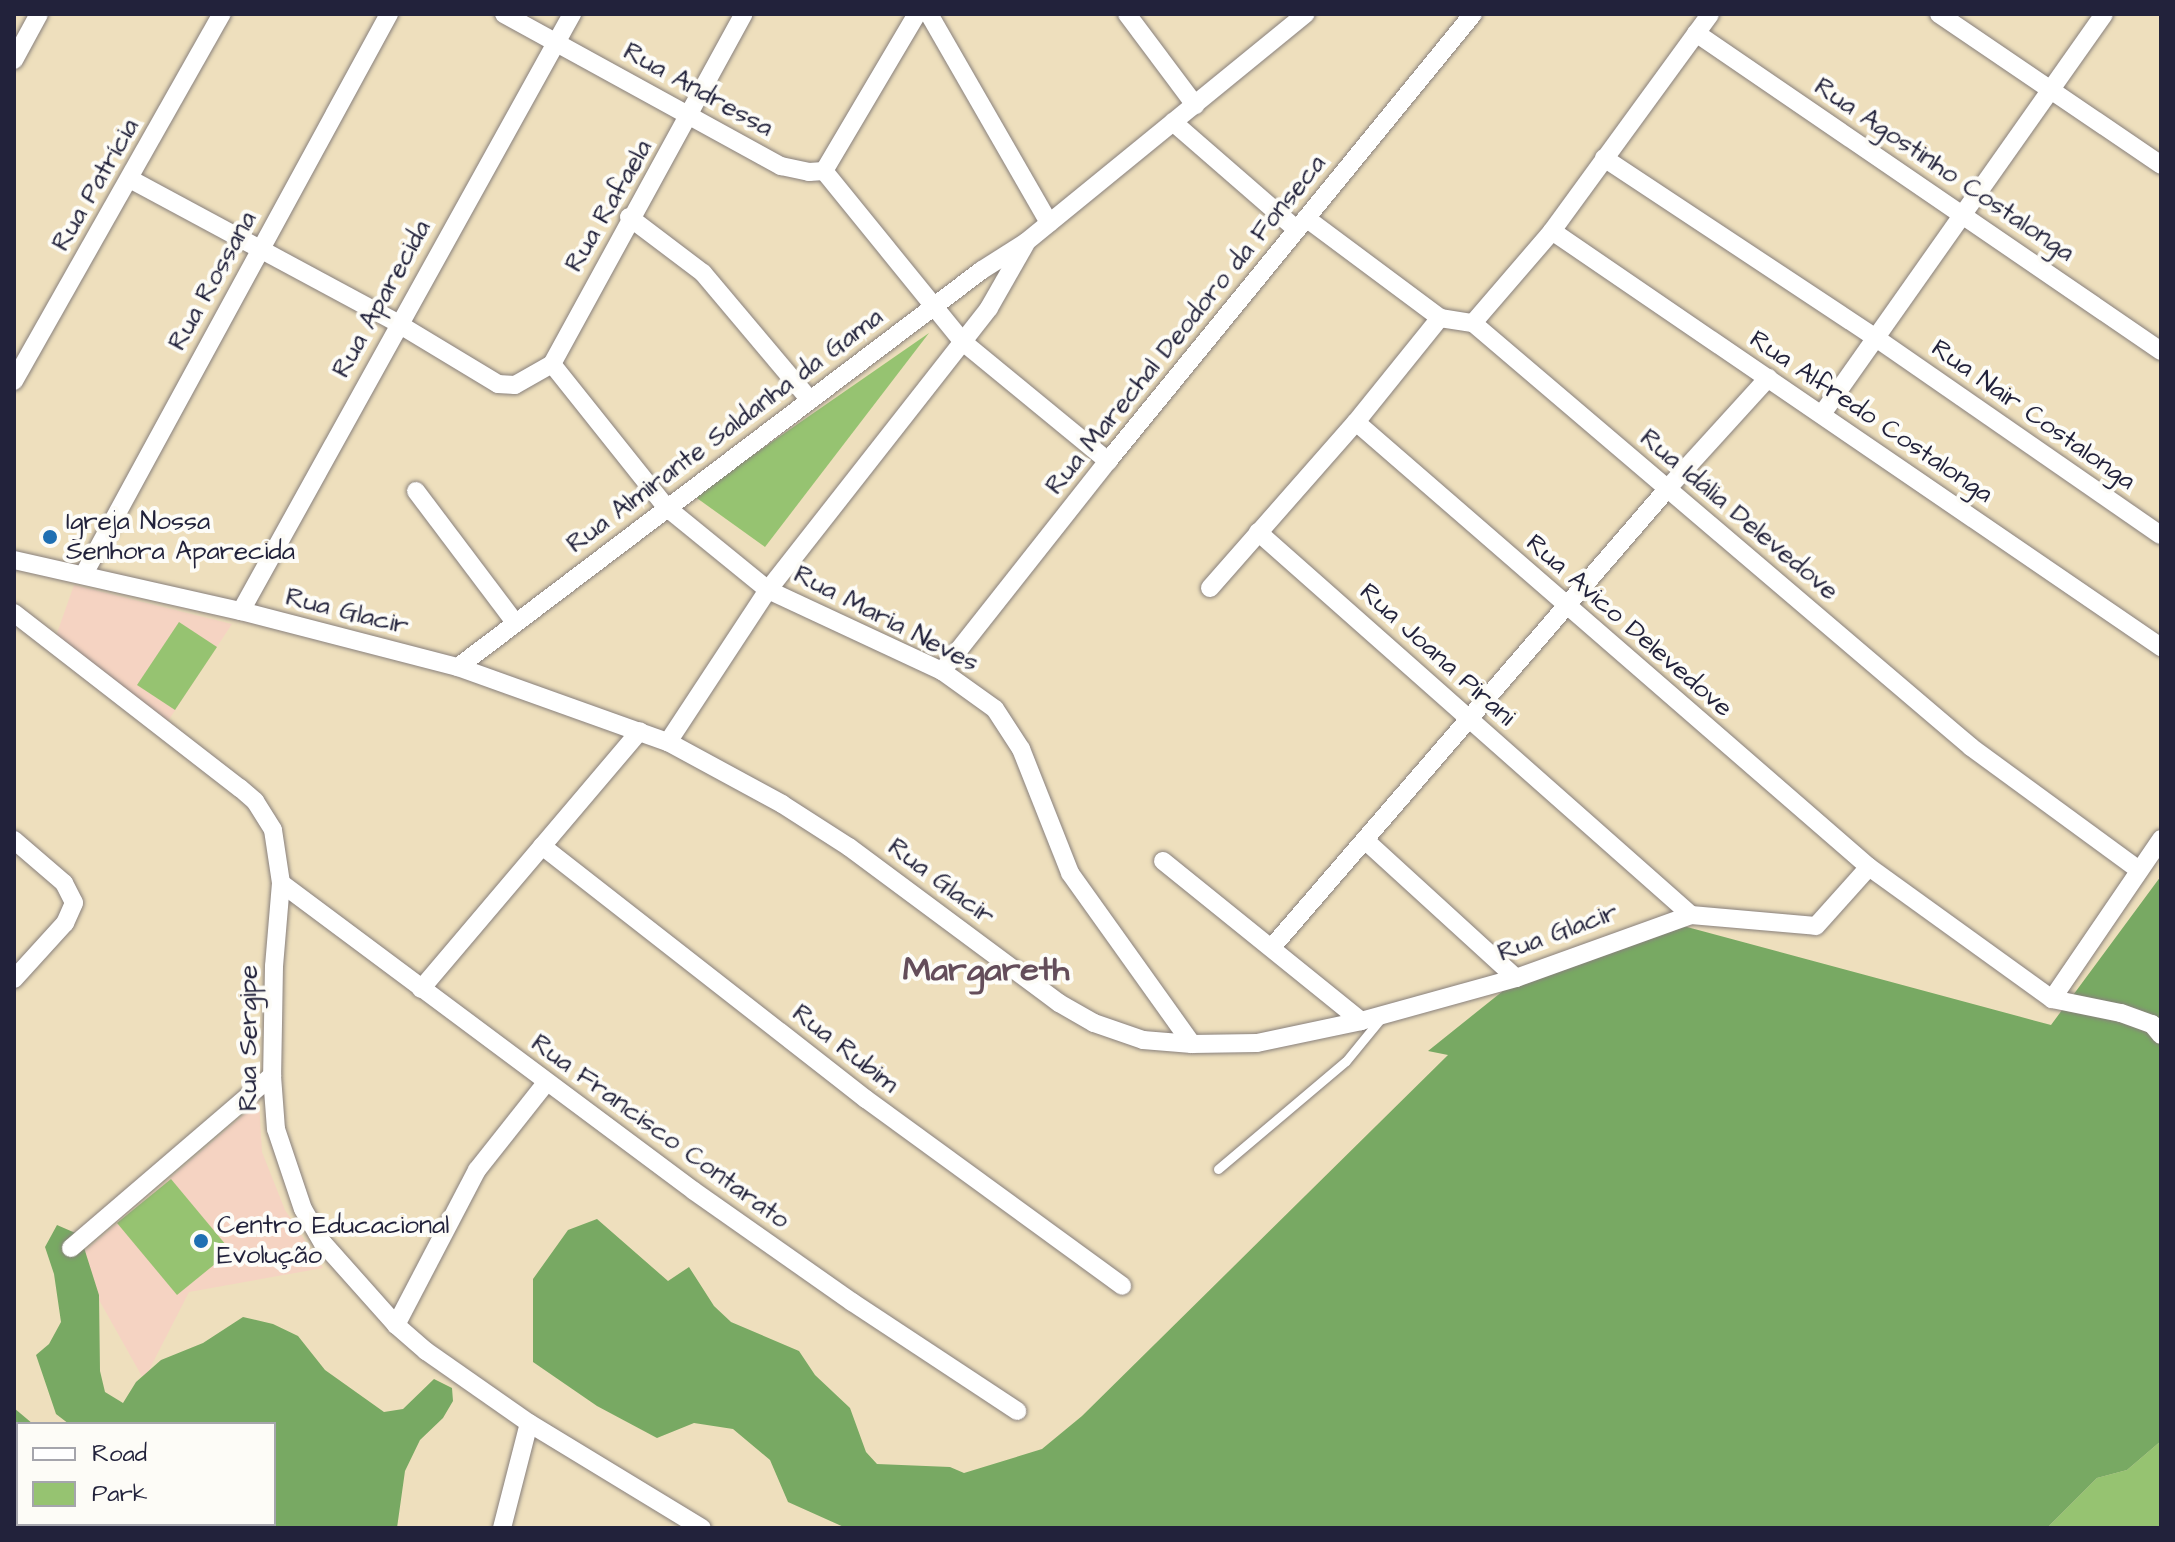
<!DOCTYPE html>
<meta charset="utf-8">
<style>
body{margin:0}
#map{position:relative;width:2175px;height:1542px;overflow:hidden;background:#eedfbd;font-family:"Architects Daughter",sans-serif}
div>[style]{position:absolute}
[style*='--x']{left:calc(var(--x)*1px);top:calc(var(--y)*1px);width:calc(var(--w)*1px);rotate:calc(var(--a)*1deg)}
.built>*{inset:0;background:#f5d3c2}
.green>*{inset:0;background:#96c371}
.forest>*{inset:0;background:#78a963}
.roads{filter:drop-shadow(0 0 2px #88807c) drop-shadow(0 0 2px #88807c)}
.service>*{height:9px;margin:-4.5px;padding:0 4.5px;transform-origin:4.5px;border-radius:4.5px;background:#fff}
.minor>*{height:18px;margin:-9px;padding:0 9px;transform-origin:9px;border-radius:9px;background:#fff}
.dots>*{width:22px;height:22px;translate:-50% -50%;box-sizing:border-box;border:4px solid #fdfcf7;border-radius:50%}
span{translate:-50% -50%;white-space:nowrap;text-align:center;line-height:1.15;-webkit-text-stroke:8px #fdfcf7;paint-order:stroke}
.street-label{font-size:26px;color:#22223b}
.poi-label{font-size:26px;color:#22223b}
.left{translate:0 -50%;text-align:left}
.district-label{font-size:34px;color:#644d5a;font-weight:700}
.frame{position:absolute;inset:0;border:16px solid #22223b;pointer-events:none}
.legend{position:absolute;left:16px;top:1422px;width:260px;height:104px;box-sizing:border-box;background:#fdfcf7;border:2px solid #a5a5ac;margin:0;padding:10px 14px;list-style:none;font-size:24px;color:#22223b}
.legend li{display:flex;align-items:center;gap:16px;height:40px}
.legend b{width:40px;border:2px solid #a5a5ac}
</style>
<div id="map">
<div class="built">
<i style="clip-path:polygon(74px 585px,232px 624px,168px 721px,56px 636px)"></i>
<i style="clip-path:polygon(259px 1102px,262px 1152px,285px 1210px,323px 1268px,189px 1292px,144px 1380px,76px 1259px)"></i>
</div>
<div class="green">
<i style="clip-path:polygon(929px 333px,765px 547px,694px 496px)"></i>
<i style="clip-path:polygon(179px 622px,217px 647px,175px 710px,137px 685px)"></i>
<i style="clip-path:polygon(171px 1179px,231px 1251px,177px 1295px,117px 1223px)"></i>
<i style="clip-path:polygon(2161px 1441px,2161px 1528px,2047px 1528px,2097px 1478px,2127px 1470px)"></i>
</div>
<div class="forest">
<i style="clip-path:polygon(2161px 876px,2161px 1441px,2127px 1470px,2097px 1478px,2047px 1528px,846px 1528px,788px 1502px,770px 1460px,733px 1429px,694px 1423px,657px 1438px,597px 1406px,533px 1362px,533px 1279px,568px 1230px,597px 1219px,668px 1281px,689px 1267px,714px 1306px,731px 1322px,799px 1351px,815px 1375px,850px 1408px,866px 1452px,877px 1464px,950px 1467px,964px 1473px,1042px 1449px,1082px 1416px,1448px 1055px,1428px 1051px,1539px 962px,1661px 920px,2051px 1025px)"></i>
<i style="clip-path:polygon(57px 1225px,80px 1235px,99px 1295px,100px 1371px,105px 1392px,123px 1403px,136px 1382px,161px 1360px,203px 1343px,243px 1317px,273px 1324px,298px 1336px,325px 1370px,384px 1412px,403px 1409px,434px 1379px,452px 1388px,453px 1401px,443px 1418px,420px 1440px,405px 1471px,397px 1528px,14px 1528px,14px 1408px,33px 1424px,18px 1424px,18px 1524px,274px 1524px,274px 1424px,69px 1424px,56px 1414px,36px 1355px,49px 1344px,61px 1322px,54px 1274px,45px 1247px)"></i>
</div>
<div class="roads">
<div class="service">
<i style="--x:1218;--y:1169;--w:167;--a:-40.2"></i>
<i style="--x:1346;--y:1061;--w:57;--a:-50.7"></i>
</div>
<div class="minor">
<i style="--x:504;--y:14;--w:316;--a:28.8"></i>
<i style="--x:781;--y:166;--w:29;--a:12"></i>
<i style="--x:809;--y:172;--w:15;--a:-4"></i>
<i style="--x:824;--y:171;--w:182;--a:-59.4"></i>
<i style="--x:929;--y:14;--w:241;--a:60.1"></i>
<i style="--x:1127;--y:14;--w:114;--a:53.2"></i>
<i style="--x:1939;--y:14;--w:268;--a:34.2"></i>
<i style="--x:1696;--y:33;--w:563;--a:34.37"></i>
<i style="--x:14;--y:60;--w:52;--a:-61.5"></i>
<i style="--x:1173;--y:122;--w:163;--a:41"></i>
<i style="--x:1604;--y:158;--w:326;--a:33.5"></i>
<i style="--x:1876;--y:338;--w:346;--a:34.7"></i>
<i style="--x:824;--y:171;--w:220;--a:50.9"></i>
<i style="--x:963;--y:342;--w:188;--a:39.4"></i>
<i style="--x:130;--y:179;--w:303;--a:28.3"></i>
<i style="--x:397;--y:323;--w:118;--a:31.1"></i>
<i style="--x:498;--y:384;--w:17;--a:3"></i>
<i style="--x:515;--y:385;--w:43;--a:-29.6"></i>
<i style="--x:552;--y:364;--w:399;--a:-61.3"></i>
<i style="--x:629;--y:217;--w:93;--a:37.1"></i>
<i style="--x:703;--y:273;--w:166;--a:49.9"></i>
<i style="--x:1306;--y:218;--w:167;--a:36.7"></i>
<i style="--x:1440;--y:318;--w:33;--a:9"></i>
<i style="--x:1473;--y:323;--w:121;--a:-49.3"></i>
<i style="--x:1552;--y:231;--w:268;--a:-53.9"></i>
<i style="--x:1552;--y:231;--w:738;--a:34.34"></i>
<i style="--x:1473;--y:323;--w:654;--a:40.41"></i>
<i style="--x:1971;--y:747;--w:208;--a:36.2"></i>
<i style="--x:552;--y:364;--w:183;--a:51.4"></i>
<i style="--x:666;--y:507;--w:132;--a:39.1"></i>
<i style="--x:768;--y:590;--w:192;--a:25"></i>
<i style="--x:942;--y:671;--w:65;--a:35.6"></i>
<i style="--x:995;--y:709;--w:48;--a:57"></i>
<i style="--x:1021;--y:749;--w:133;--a:68.4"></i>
<i style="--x:1070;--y:873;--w:210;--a:54.5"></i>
<i style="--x:14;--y:381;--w:422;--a:-60.5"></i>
<i style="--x:1822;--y:414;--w:489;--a:-54.8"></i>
<i style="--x:1356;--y:422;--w:679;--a:40.94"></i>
<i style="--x:1869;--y:867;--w:226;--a:35.8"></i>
<i style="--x:2052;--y:999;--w:70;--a:11.5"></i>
<i style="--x:2121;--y:1013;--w:33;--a:20"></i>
<i style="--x:2152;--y:1024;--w:14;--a:51"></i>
<i style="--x:416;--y:491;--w:163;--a:53"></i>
<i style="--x:1258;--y:532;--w:578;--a:41.49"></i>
<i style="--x:14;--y:560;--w:233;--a:12.7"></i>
<i style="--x:241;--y:611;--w:224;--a:14.5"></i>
<i style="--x:458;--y:667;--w:223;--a:19.7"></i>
<i style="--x:668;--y:742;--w:130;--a:28.5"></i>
<i style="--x:782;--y:804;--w:80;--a:32.7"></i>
<i style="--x:849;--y:847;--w:262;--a:36.6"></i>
<i style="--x:1059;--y:1003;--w:40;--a:29.7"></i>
<i style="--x:1094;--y:1023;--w:52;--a:19.1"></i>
<i style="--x:1143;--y:1040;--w:49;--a:4.7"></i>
<i style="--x:1192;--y:1044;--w:65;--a:-0.9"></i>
<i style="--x:1257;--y:1043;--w:106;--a:-11.9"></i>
<i style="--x:1361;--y:1021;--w:161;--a:-15.5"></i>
<i style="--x:1516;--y:978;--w:186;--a:-19.8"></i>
<i style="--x:1691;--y:915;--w:125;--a:5"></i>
<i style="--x:1816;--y:926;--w:79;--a:-48.1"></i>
<i style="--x:84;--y:574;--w:638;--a:-61.43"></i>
<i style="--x:1210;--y:588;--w:221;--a:-48.7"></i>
<i style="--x:1356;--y:422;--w:134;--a:-51.1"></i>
<i style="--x:241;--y:611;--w:683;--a:-60.99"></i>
<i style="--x:14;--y:613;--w:286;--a:37.8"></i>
<i style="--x:240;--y:788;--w:20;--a:41"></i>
<i style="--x:255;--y:801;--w:34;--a:58"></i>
<i style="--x:273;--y:830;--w:54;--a:81.4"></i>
<i style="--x:281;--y:883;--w:83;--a:94.8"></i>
<i style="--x:274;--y:966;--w:110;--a:91"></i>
<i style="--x:272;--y:1076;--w:53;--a:85.7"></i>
<i style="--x:276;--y:1129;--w:84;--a:71.4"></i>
<i style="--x:303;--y:1209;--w:39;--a:60"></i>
<i style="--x:323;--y:1243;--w:110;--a:48.3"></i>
<i style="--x:396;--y:1325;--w:40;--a:41"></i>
<i style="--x:426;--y:1351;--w:126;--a:35"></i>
<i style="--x:529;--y:1423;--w:202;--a:31.3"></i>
<i style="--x:458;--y:667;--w:657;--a:-37.15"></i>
<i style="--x:982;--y:270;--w:52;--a:-32.5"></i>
<i style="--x:1026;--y:242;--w:361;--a:-39.2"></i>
<i style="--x:942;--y:671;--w:268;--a:-51.7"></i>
<i style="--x:1108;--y:461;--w:577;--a:-50.77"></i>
<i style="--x:668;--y:742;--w:182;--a:-56.7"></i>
<i style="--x:768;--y:590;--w:358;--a:-51.9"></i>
<i style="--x:989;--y:308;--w:73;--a:-60.3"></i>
<i style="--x:14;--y:840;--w:66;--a:40.7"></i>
<i style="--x:64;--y:883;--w:22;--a:63"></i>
<i style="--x:74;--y:903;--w:22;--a:114"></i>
<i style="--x:65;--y:923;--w:76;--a:132.3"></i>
<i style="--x:1366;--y:841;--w:203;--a:42.4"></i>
<i style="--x:542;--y:846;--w:411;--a:38"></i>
<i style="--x:866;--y:1099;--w:317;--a:36.1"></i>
<i style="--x:1163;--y:861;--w:255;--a:38.9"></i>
<i style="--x:281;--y:883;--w:515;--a:36.71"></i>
<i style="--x:694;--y:1191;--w:193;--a:35.1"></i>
<i style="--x:852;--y:1302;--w:198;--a:33.4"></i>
<i style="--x:1273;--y:946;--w:605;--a:-49.22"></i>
<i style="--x:1668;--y:488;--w:149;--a:-47.7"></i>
<i style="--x:421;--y:989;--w:338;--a:-49.7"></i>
<i style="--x:2052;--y:999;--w:194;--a:-55.7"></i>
<i style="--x:71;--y:1248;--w:265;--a:-40.6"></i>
<i style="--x:396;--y:1325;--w:175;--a:-62.4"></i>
<i style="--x:477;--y:1170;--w:111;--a:-51.6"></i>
<i style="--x:502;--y:1528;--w:108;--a:-75.6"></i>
</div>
</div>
<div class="dots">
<i style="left:50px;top:537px;background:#1f6fb2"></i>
<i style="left:201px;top:1241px;background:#1f6fb2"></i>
</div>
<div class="street-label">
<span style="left:698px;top:90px;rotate:29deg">Rua Andressa</span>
<span style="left:1944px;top:170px;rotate:34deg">Rua Agostinho Costalonga</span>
<span style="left:96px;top:185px;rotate:-60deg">Rua Patrícia</span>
<span style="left:609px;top:206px;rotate:-60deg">Rua Rafaela</span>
<span style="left:213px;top:281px;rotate:-61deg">Rua Rossana</span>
<span style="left:382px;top:299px;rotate:-61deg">Rua Aparecida</span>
<span style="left:1186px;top:325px;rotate:-51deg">Rua Marechal Deodoro da Fonseca</span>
<span style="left:2033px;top:415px;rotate:35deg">Rua Nair Costalonga</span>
<span style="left:1871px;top:417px;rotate:34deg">Rua Alfredo Costalonga</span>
<span style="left:725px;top:431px;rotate:-37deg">Rua Almirante Saldanha da Gama</span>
<span style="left:1739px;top:515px;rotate:40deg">Rua Idália Delevedove</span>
<span style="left:347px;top:612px;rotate:14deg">Rua Glacir</span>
<span style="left:886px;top:619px;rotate:27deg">Rua Maria Neves</span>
<span style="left:1629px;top:626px;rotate:41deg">Rua Avico Delevedove</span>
<span style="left:1437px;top:655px;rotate:42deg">Rua Joana Pirani</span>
<span style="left:941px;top:882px;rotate:37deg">Rua Glacir</span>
<span style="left:1558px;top:933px;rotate:-20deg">Rua Glacir</span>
<span style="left:249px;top:1038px;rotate:-90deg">Rua Sergipe</span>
<span style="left:845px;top:1049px;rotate:38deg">Rua Rubim</span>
<span style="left:660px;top:1132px;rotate:36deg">Rua Francisco Contarato</span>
</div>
<div class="poi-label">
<span class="left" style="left:66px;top:537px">Igreja Nossa<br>Senhora Aparecida</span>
<span class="left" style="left:217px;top:1241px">Centro Educacional<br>Evolução</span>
</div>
<div class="district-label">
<span style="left:986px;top:971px">Margareth</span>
</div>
<div class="frame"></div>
<ul class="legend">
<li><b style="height:10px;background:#fff"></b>Road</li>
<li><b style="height:22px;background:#96c371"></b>Park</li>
</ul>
</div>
